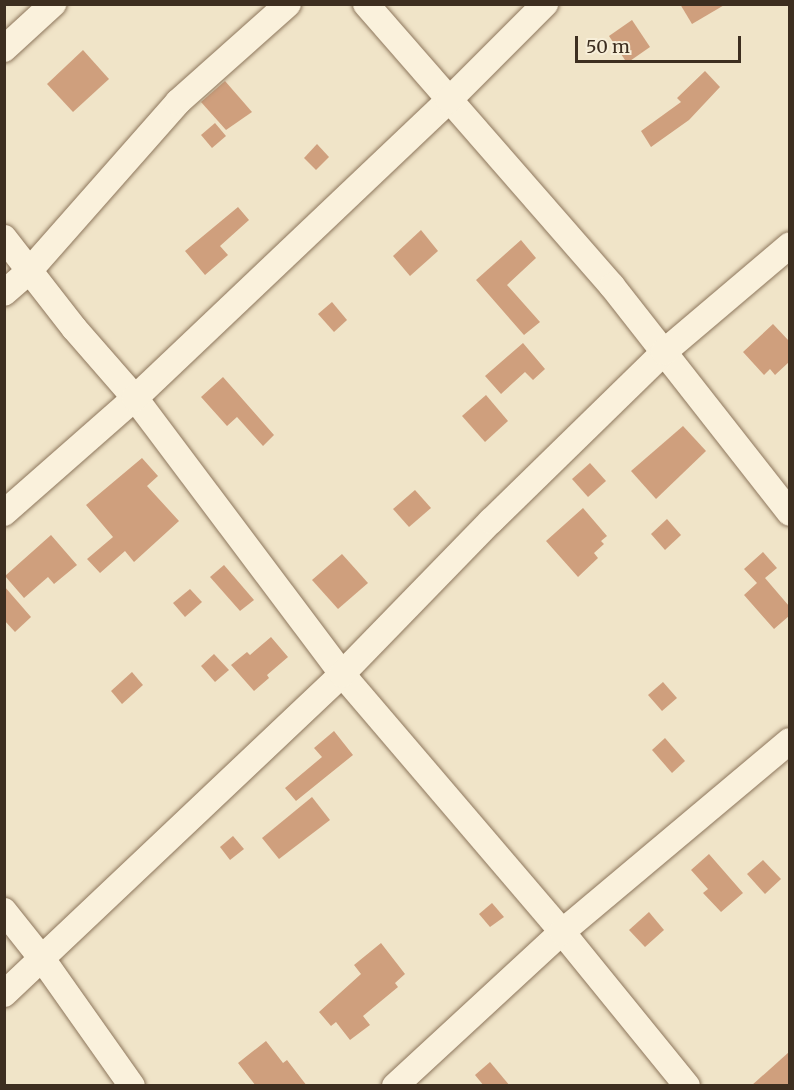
<!DOCTYPE html>
<style>
body{margin:0}
#map{position:relative;width:794px;height:1090px;overflow:hidden;background:#f0e4c8;font-family:Merriweather,serif}
div>[style]{position:absolute}
[style*='--x']{left:calc(var(--x)*1px);top:calc(var(--y)*1px);width:calc(var(--w)*1px);rotate:calc(var(--a)*1deg)}
.building>*{inset:0;background:#cf9f7d}
.roads{filter:drop-shadow(0 0 2px #8d765c) drop-shadow(0 0 2px #8d765c)}
.street>*{height:26px;margin:-13px;padding:0 13px;transform-origin:13px;border-radius:13px;background:#faf1dc}
span{translate:-50% -50%;white-space:nowrap;text-align:center;line-height:1.15;-webkit-text-stroke:5px #f7eed8;paint-order:stroke}
.frame{position:absolute;inset:0;border:6px solid #3d2e20;pointer-events:none}
.scale{position:absolute;left:575px;top:36px;width:166px;height:27px;box-sizing:border-box;border:3px solid #3d2e20;border-top:0;padding-left:8px;font-size:18px;line-height:21px;white-space:nowrap;color:#3d2e20;-webkit-text-stroke:4px #f7eed8;paint-order:stroke}
</style>
<div id="map">
<div class="building">
<i style="clip-path:polygon(680px 4px,726px 4px,692px 24px)"></i>
<i style="clip-path:polygon(632px 20px,650px 47px,627px 63px,609px 36px)"></i>
<i style="clip-path:polygon(83px 50px,109px 79px,73px 112px,47px 84px)"></i>
<i style="clip-path:polygon(705px 71px,720px 87px,689px 120px,651px 147px,641px 131px,681px 102px,677px 98px)"></i>
<i style="clip-path:polygon(225px 81px,252px 112px,226px 130px,201px 102px)"></i>
<i style="clip-path:polygon(215px 123px,226px 136px,212px 148px,201px 135px)"></i>
<i style="clip-path:polygon(317px 144px,329px 157px,316px 170px,304px 158px)"></i>
<i style="clip-path:polygon(238px 207px,249px 220px,220px 246px,228px 255px,205px 275px,185px 251px)"></i>
<i style="clip-path:polygon(421px 230px,438px 251px,410px 276px,393px 256px)"></i>
<i style="clip-path:polygon(521px 240px,536px 258px,507px 285px,540px 322px,524px 335px,476px 280px)"></i>
<i style="clip-path:polygon(332px 302px,347px 320px,334px 332px,318px 314px)"></i>
<i style="clip-path:polygon(773px 324px,789px 341px,789px 362px,775px 375px,770px 369px,764px 375px,743px 352px)"></i>
<i style="clip-path:polygon(523px 343px,545px 369px,533px 380px,525px 372px,501px 394px,485px 376px)"></i>
<i style="clip-path:polygon(223px 377px,274px 435px,263px 446px,237px 417px,227px 426px,201px 397px)"></i>
<i style="clip-path:polygon(486px 395px,508px 421px,485px 442px,462px 416px)"></i>
<i style="clip-path:polygon(683px 426px,706px 451px,656px 499px,631px 471px)"></i>
<i style="clip-path:polygon(142px 458px,158px 476px,147px 486px,179px 521px,134px 562px,125px 551px,100px 573px,87px 559px,113px 537px,86px 505px)"></i>
<i style="clip-path:polygon(590px 463px,606px 481px,588px 497px,572px 479px)"></i>
<i style="clip-path:polygon(415px 490px,431px 508px,409px 527px,393px 509px)"></i>
<i style="clip-path:polygon(583px 508px,607px 536px,601px 541px,604px 544px,594px 553px,598px 558px,578px 577px,546px 541px)"></i>
<i style="clip-path:polygon(667px 519px,681px 535px,665px 550px,651px 534px)"></i>
<i style="clip-path:polygon(51px 535px,77px 565px,54px 584px,48px 577px,24px 598px,5px 576px)"></i>
<i style="clip-path:polygon(763px 552px,777px 568px,765px 578px,789px 606px,789px 616px,774px 629px,744px 595px,757px 583px,744px 569px)"></i>
<i style="clip-path:polygon(342px 554px,368px 583px,338px 609px,312px 580px)"></i>
<i style="clip-path:polygon(224px 565px,254px 600px,240px 611px,210px 577px)"></i>
<i style="clip-path:polygon(4px 586px,31px 617px,15px 632px,4px 620px)"></i>
<i style="clip-path:polygon(190px 589px,202px 602px,185px 617px,173px 603px)"></i>
<i style="clip-path:polygon(271px 637px,288px 657px,267px 675px,269px 678px,254px 691px,231px 665px,247px 652px,250px 655px)"></i>
<i style="clip-path:polygon(214px 654px,229px 670px,215px 682px,201px 666px)"></i>
<i style="clip-path:polygon(132px 672px,143px 685px,122px 704px,111px 691px)"></i>
<i style="clip-path:polygon(663px 682px,677px 698px,662px 711px,648px 695px)"></i>
<i style="clip-path:polygon(334px 731px,353px 755px,296px 801px,285px 788px,322px 757px,314px 748px)"></i>
<i style="clip-path:polygon(665px 738px,685px 761px,672px 773px,652px 750px)"></i>
<i style="clip-path:polygon(312px 797px,330px 820px,279px 859px,262px 838px)"></i>
<i style="clip-path:polygon(233px 836px,244px 849px,230px 860px,220px 847px)"></i>
<i style="clip-path:polygon(709px 854px,743px 893px,721px 912px,703px 893px,708px 889px,691px 870px)"></i>
<i style="clip-path:polygon(763px 860px,781px 879px,765px 894px,747px 874px)"></i>
<i style="clip-path:polygon(492px 903px,504px 917px,490px 927px,479px 914px)"></i>
<i style="clip-path:polygon(649px 912px,664px 930px,645px 947px,629px 930px)"></i>
<i style="clip-path:polygon(381px 943px,405px 974px,395px 983px,398px 987px,363px 1016px,370px 1025px,350px 1040px,336px 1022px,331px 1026px,319px 1012px,361px 974px,354px 965px)"></i>
<i style="clip-path:polygon(266px 1041px,283px 1063px,287px 1060px,307px 1086px,256px 1086px,238px 1063px)"></i>
<i style="clip-path:polygon(789px 1052px,789px 1086px,751px 1086px)"></i>
<i style="clip-path:polygon(490px 1062px,510px 1086px,484px 1086px,475px 1075px)"></i>
</div>
<div class="roads">
<div class="street">
<i style="--x:366;--y:4;--w:374;--a:48.9"></i>
<i style="--x:612;--y:286;--w:288;--a:51.9"></i>
<i style="--x:4;--y:49;--w:67;--a:-42.6"></i>
<i style="--x:4;--y:238;--w:114;--a:52.1"></i>
<i style="--x:74;--y:328;--w:93;--a:48.9"></i>
<i style="--x:135;--y:398;--w:345;--a:53.1"></i>
<i style="--x:342;--y:674;--w:339;--a:49.5"></i>
<i style="--x:562;--y:932;--w:198;--a:50.9"></i>
<i style="--x:4;--y:293;--w:35;--a:-41"></i>
<i style="--x:30;--y:270;--w:224;--a:-48.6"></i>
<i style="--x:178;--y:102;--w:147;--a:-41.7"></i>
<i style="--x:4;--y:513;--w:174;--a:-41.3"></i>
<i style="--x:135;--y:398;--w:433;--a:-43.5"></i>
<i style="--x:449;--y:100;--w:136;--a:-45"></i>
<i style="--x:4;--y:911;--w:63;--a:51.5"></i>
<i style="--x:43;--y:960;--w:154;--a:54.8"></i>
<i style="--x:4;--y:994;--w:465;--a:-43.4"></i>
<i style="--x:342;--y:674;--w:214;--a:-45.8"></i>
<i style="--x:491;--y:521;--w:242;--a:-44.3"></i>
<i style="--x:664;--y:352;--w:165;--a:-40.3"></i>
<i style="--x:395;--y:1086;--w:227;--a:-42.7"></i>
<i style="--x:562;--y:932;--w:297;--a:-40"></i>
</div>
</div>
<div class="frame"></div>
<div class="scale">50 m</div>
</div>
